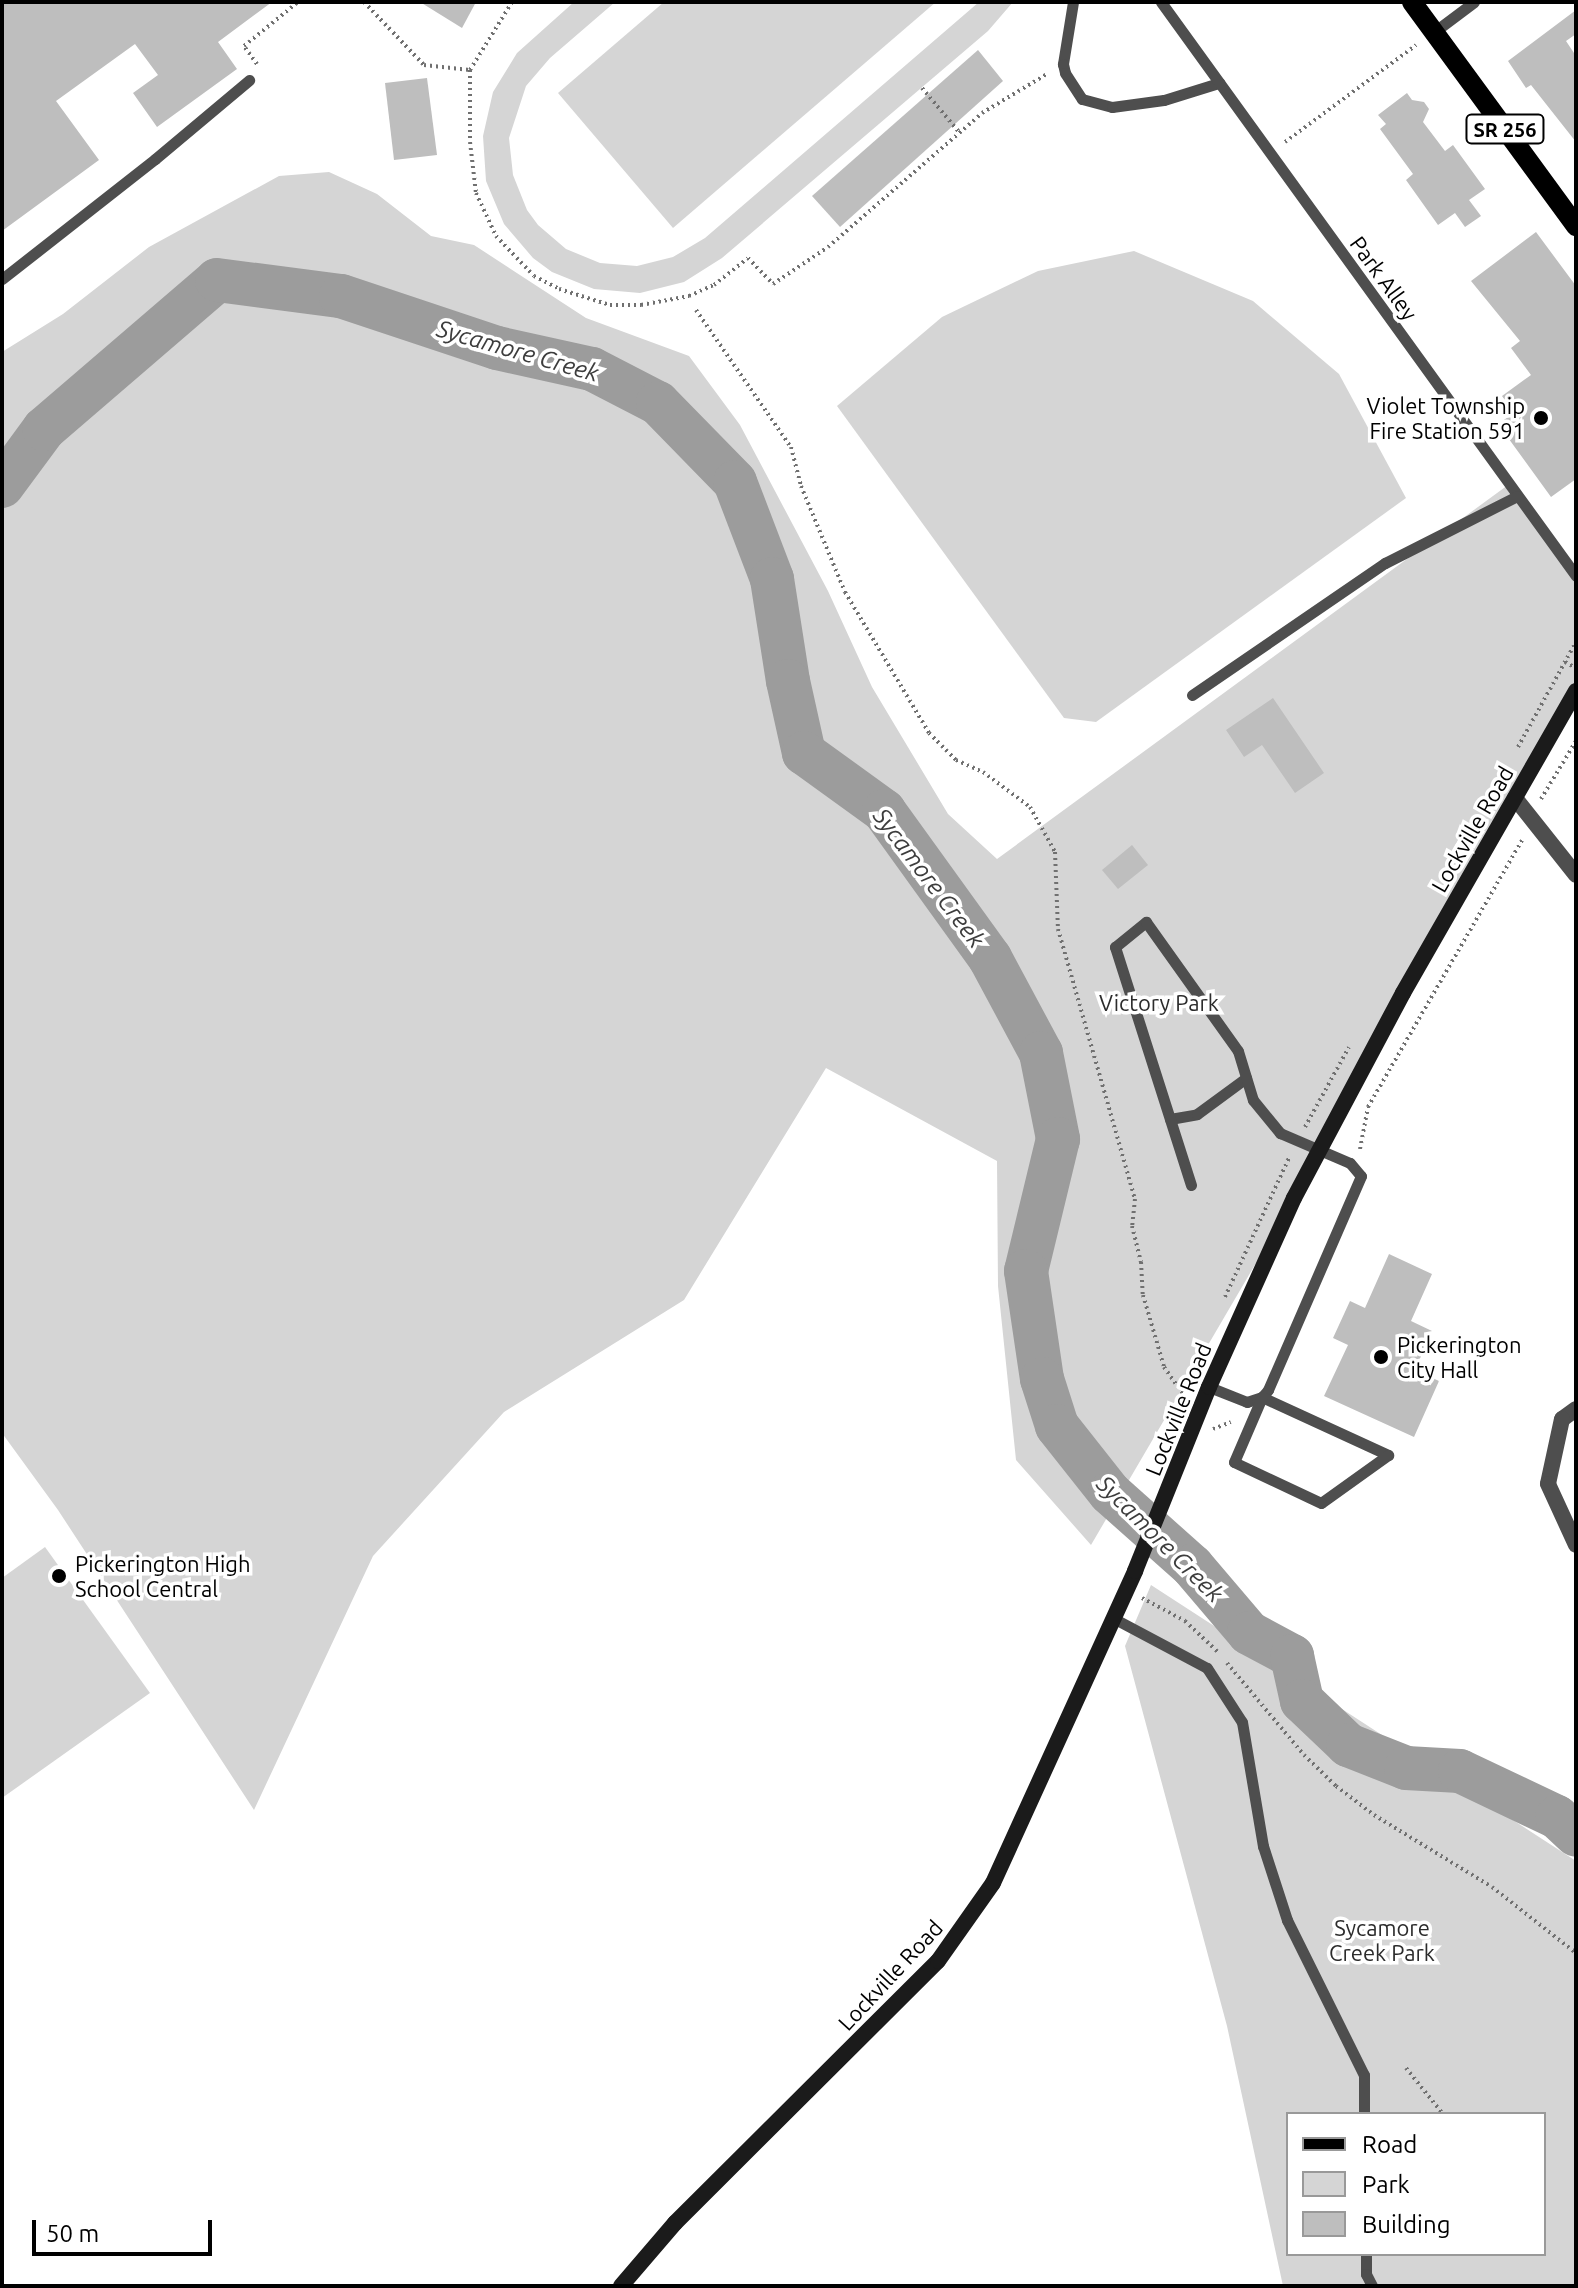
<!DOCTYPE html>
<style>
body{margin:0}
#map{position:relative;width:1578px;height:2288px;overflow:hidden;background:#fff;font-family:Ubuntu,sans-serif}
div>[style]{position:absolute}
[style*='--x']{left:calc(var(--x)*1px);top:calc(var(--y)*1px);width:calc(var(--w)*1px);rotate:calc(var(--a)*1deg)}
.green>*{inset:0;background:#d5d5d5}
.river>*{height:44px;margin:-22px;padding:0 22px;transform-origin:22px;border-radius:22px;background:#9c9c9c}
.building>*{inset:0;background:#bebebe}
.path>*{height:4px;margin-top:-2px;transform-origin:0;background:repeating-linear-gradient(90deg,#707070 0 2px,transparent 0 6px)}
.lane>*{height:11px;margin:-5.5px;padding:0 5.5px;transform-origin:5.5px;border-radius:5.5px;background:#4e4e4e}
.street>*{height:16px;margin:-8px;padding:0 8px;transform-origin:8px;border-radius:8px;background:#4e4e4e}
.secondary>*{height:16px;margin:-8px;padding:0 8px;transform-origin:8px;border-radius:8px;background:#1b1b1b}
.primary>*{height:20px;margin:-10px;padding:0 10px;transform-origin:10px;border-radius:10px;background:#000}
.dots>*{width:22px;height:22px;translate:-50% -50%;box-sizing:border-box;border:4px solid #fff;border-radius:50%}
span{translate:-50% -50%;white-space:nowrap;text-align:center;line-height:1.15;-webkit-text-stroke:7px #fff;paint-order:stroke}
.shield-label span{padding:2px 6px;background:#fff;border:2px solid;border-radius:6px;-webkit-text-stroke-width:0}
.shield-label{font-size:20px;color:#000;font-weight:700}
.street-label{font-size:22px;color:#000}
.poi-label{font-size:22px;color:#000}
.right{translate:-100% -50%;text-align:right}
.left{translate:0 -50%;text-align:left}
.park-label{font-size:22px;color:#2c2c2c}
.water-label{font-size:24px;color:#3d3d3d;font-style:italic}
.frame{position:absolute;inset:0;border:4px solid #000;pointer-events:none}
.legend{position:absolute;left:1286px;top:2112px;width:260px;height:144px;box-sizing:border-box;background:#fff;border:2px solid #999;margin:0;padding:10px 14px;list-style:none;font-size:24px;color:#000}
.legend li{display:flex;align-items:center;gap:16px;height:40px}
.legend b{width:40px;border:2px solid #999}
.scale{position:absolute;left:32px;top:2220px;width:180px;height:36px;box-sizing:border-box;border:4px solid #000;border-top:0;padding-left:10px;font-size:24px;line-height:28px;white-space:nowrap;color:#000;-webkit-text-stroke:6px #fff;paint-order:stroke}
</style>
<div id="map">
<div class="green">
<i style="clip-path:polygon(574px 2px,615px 2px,550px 58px,526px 86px,509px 138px,513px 175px,527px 210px,538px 225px,566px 249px,600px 263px,637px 266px,673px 257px,705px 238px,979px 2px,1013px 2px,988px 31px,722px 258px,684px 282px,640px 293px,594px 289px,552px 272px,533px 258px,504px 224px,486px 181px,483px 136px,493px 92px,517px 53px)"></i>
<i style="clip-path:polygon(664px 2px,936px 2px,673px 228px,558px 93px)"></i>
<i style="clip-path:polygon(329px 172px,377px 194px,431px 236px,474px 245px,586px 318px,689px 356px,740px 425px,828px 591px,872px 687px,948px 814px,997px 859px,1508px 485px,1576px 576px,1576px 691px,1294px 1198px,1091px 1545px,1016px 1460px,998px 1286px,997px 1161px,826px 1068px,684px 1300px,504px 1412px,373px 1556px,254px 1810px,58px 1510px,2px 1433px,2px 352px,63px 314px,149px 247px,279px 176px)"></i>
<i style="clip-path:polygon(1134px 251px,1253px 301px,1339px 374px,1406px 498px,1096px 722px,1064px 718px,837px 406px,942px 317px,1038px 271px)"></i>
<i style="clip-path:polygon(45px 1547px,150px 1693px,2px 1798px,2px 1578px)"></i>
<i style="clip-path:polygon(evenodd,1151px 1585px,1576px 1861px,1576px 2286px,1283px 2286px,1227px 2026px,1125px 1646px,1151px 1585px,1288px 2114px,1544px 2114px,1544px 2254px,1288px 2254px,1288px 2114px)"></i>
</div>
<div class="river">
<i style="--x:2;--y:486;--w:71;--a:-53.6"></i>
<i style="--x:44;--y:429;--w:228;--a:-40.7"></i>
<i style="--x:217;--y:280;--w:125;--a:7.4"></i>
<i style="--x:341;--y:296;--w:164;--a:18.4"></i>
<i style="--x:497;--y:348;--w:97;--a:12.5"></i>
<i style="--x:592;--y:369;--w:74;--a:27.3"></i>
<i style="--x:658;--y:403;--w:110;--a:45.7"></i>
<i style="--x:735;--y:482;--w:104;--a:69.1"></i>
<i style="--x:772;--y:579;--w:103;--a:81.1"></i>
<i style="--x:788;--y:681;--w:74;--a:77.5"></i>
<i style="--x:804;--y:753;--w:99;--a:35.9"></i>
<i style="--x:884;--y:811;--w:181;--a:54.2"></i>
<i style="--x:990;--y:958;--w:108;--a:61.8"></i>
<i style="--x:1041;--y:1053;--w:88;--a:78.8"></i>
<i style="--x:1058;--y:1139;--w:136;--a:103.6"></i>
<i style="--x:1026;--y:1271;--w:109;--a:81.6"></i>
<i style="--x:1042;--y:1379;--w:49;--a:72.3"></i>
<i style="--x:1057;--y:1426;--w:85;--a:51.7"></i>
<i style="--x:1110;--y:1493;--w:110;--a:41.7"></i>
<i style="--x:1192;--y:1566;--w:88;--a:49.6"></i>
<i style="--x:1249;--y:1633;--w:49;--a:28.1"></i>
<i style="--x:1292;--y:1656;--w:46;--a:77.5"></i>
<i style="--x:1302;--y:1701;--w:64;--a:43.7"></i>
<i style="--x:1348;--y:1745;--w:62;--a:21.6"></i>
<i style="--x:1406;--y:1768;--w:54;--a:3.2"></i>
<i style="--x:1460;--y:1771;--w:107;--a:25.4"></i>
<i style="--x:1557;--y:1817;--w:26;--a:43"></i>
</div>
<div class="building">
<i style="clip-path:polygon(2px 2px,272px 2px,218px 42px,237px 69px,157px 127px,133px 93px,158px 75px,135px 44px,56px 101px,99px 160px,2px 231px)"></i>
<i style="clip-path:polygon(420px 2px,476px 2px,462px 28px)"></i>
<i style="clip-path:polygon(1576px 10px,1576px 34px,1566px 41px,1576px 56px,1576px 142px,1531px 85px,1526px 88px,1508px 61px)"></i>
<i style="clip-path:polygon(978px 50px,1003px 81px,840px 227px,812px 196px)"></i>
<i style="clip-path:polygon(427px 78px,437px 155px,394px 160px,385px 83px)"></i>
<i style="clip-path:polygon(1407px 93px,1412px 100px,1424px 102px,1429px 109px,1423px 122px,1445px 151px,1453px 145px,1485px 189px,1469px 200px,1481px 216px,1465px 227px,1455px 213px,1438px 225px,1406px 180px,1413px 174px,1380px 129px,1386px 124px,1378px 115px)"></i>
<i style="clip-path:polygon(1536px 232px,1576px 286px,1576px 479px,1551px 497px,1498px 424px,1514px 413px,1502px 396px,1531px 375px,1511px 348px,1520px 341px,1471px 281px)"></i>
<i style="clip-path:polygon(1273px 698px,1324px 773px,1295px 793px,1262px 745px,1244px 757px,1226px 730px)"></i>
<i style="clip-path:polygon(1132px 845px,1148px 865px,1118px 889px,1102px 870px)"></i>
<i style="clip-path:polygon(1389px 1254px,1432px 1274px,1411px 1321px,1432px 1331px,1415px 1370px,1439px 1381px,1414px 1437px,1324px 1396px,1348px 1345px,1333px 1338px,1350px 1301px,1365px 1308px)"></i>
</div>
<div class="path">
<i style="--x:364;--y:2;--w:87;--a:46.4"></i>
<i style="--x:424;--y:65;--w:46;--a:6.2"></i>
<i style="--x:470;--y:70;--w:72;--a:90"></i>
<i style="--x:470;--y:142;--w:51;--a:83.3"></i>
<i style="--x:476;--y:193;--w:47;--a:65.1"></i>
<i style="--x:496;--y:236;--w:55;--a:46.5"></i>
<i style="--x:534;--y:276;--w:28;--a:27"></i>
<i style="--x:559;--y:289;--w:53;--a:17.4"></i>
<i style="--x:610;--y:305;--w:31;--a:0"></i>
<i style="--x:641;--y:305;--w:49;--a:-10.6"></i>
<i style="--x:689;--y:296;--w:27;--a:-24"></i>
<i style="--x:714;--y:285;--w:43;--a:-38.5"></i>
<i style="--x:748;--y:258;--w:36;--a:46"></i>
<i style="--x:773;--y:284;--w:66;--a:-33.9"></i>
<i style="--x:828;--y:247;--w:204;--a:-41"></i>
<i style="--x:982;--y:113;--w:76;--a:-31"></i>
<i style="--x:257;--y:64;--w:22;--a:-126"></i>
<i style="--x:244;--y:46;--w:70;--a:-39.2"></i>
<i style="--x:470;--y:70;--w:80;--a:-58.3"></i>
<i style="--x:922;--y:88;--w:57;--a:49.9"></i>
<i style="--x:1285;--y:142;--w:163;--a:-36.5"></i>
<i style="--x:696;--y:310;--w:167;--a:55.3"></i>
<i style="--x:791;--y:447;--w:40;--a:75.6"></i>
<i style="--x:801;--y:486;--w:115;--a:67.5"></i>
<i style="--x:845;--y:592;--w:164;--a:59.2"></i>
<i style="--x:929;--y:733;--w:38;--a:45"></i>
<i style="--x:956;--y:760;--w:30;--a:24"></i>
<i style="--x:983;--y:772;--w:59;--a:36.7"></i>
<i style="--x:1030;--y:807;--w:51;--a:60.9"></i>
<i style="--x:1055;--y:852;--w:77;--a:87.8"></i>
<i style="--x:1058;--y:929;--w:281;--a:74.1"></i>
<i style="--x:1135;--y:1199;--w:27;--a:96"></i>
<i style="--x:1132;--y:1226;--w:37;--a:76"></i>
<i style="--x:1141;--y:1262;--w:33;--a:87"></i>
<i style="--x:1143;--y:1295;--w:75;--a:73.7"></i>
<i style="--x:1164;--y:1367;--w:35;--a:55"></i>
<i style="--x:1565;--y:662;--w:13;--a:29"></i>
<i style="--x:1518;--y:747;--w:120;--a:-61.1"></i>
<i style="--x:1541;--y:799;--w:68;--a:-58.9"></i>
<i style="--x:1305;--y:1127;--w:91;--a:-61.2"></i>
<i style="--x:1360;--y:1149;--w:43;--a:-79.2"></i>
<i style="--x:1368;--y:1107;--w:308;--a:-60"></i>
<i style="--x:1225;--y:1297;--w:155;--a:-65.3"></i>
<i style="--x:1213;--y:1429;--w:19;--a:-21"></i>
<i style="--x:1142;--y:1598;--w:49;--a:28.1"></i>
<i style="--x:1185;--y:1621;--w:47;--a:43.3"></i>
<i style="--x:1227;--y:1663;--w:120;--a:50.1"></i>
<i style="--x:1304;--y:1755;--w:45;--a:44.1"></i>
<i style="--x:1336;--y:1786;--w:48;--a:37.3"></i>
<i style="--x:1374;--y:1815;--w:138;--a:31.4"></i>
<i style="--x:1492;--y:1887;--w:107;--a:38.2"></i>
<i style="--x:1406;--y:2068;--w:59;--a:51.2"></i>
</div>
<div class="lane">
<i style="--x:1073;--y:2;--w:63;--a:99.2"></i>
<i style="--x:1063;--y:64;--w:9;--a:77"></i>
<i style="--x:1065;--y:73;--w:31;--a:57"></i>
<i style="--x:1082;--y:99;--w:31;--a:15"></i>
<i style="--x:1112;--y:107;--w:52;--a:-7.7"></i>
<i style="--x:1164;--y:100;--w:58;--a:-17.2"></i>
<i style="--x:1161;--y:2;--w:708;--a:54.13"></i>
<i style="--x:1434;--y:32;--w:50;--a:-36.9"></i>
<i style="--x:2;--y:279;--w:194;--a:-38.1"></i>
<i style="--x:155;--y:159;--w:123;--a:-40"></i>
<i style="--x:1192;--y:695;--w:234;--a:-34.4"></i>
<i style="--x:1385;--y:563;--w:148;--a:-26.9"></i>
<i style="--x:1170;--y:1119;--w:27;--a:-10"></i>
<i style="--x:1197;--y:1114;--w:61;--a:-36.3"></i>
<i style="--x:1191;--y:1185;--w:250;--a:-107.7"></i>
<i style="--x:1115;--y:947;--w:40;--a:-39"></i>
<i style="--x:1146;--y:922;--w:158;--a:54.5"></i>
<i style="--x:1238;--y:1051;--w:51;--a:73"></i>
<i style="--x:1253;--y:1100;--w:43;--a:50.7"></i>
<i style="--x:1280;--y:1133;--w:76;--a:23.2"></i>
<i style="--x:1350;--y:1163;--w:17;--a:50"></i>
<i style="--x:1361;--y:1176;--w:233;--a:113.5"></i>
<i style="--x:1268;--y:1390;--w:9;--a:131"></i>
<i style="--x:1262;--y:1397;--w:16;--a:162"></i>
<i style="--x:1247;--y:1402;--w:41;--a:-158.5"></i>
<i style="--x:1262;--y:1397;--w:139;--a:24.7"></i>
<i style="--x:1388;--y:1455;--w:82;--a:144.4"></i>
<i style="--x:1321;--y:1503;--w:96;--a:-154.8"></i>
<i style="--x:1234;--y:1462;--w:71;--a:-66.7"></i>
<i style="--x:1113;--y:1618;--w:106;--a:28"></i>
<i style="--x:1207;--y:1668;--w:64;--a:57.1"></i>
<i style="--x:1242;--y:1722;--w:126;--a:80.4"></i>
<i style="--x:1263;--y:1846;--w:78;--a:72"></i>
<i style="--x:1287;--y:1920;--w:173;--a:63.6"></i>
<i style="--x:1364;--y:2075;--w:39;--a:90"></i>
<i style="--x:1366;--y:2254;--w:20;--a:90"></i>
<i style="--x:1366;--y:2274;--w:13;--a:63"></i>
</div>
<div class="street">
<i style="--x:1515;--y:798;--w:98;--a:51.6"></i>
<i style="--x:1576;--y:1409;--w:17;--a:144"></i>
<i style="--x:1562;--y:1419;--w:66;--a:102.2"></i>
<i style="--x:1548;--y:1484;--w:67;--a:65.3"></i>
</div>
<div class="secondary">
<i style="--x:621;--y:2286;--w:83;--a:-49.4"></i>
<i style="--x:675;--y:2223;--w:371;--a:-44.9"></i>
<i style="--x:938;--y:1961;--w:95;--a:-54.8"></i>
<i style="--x:993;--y:1883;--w:343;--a:-65.5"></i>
<i style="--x:1135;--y:1571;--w:198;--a:-68.1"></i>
<i style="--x:1209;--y:1387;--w:207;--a:-65.8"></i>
<i style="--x:1294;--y:1198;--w:232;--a:-62"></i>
<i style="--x:1403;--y:993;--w:348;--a:-60.2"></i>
</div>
<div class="primary">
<i style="--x:1412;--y:2;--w:278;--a:53.8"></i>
</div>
<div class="dots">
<i style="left:1541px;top:418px;background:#000"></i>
<i style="left:1381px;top:1357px;background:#000"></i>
<i style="left:59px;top:1576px;background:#000"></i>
</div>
<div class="shield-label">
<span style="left:1505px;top:129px">SR 256</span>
</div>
<div class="street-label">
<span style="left:1384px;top:278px;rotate:54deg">Park Alley</span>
<span style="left:1472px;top:829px;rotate:-60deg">Lockville Road</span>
<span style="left:1178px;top:1409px;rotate:-68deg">Lockville Road</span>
<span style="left:890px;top:1975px;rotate:-47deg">Lockville Road</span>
</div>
<div class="poi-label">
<span class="right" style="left:1525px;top:418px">Violet Township<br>Fire Station 591</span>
<span class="left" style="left:1397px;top:1357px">Pickerington<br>City Hall</span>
<span class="left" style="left:75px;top:1576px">Pickerington High<br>School Central</span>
</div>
<div class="park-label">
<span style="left:1159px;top:1003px">Victory Park</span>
<span style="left:1382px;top:1940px">Sycamore<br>Creek Park</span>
</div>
<div class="water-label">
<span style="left:518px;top:351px;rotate:16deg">Sycamore Creek</span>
<span style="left:929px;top:878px;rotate:53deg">Sycamore Creek</span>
<span style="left:1160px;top:1539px;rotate:45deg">Sycamore Creek</span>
</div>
<div class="frame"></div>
<ul class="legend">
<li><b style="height:10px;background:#000"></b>Road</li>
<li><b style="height:22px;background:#d5d5d5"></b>Park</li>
<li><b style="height:22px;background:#bebebe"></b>Building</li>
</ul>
<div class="scale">50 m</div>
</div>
